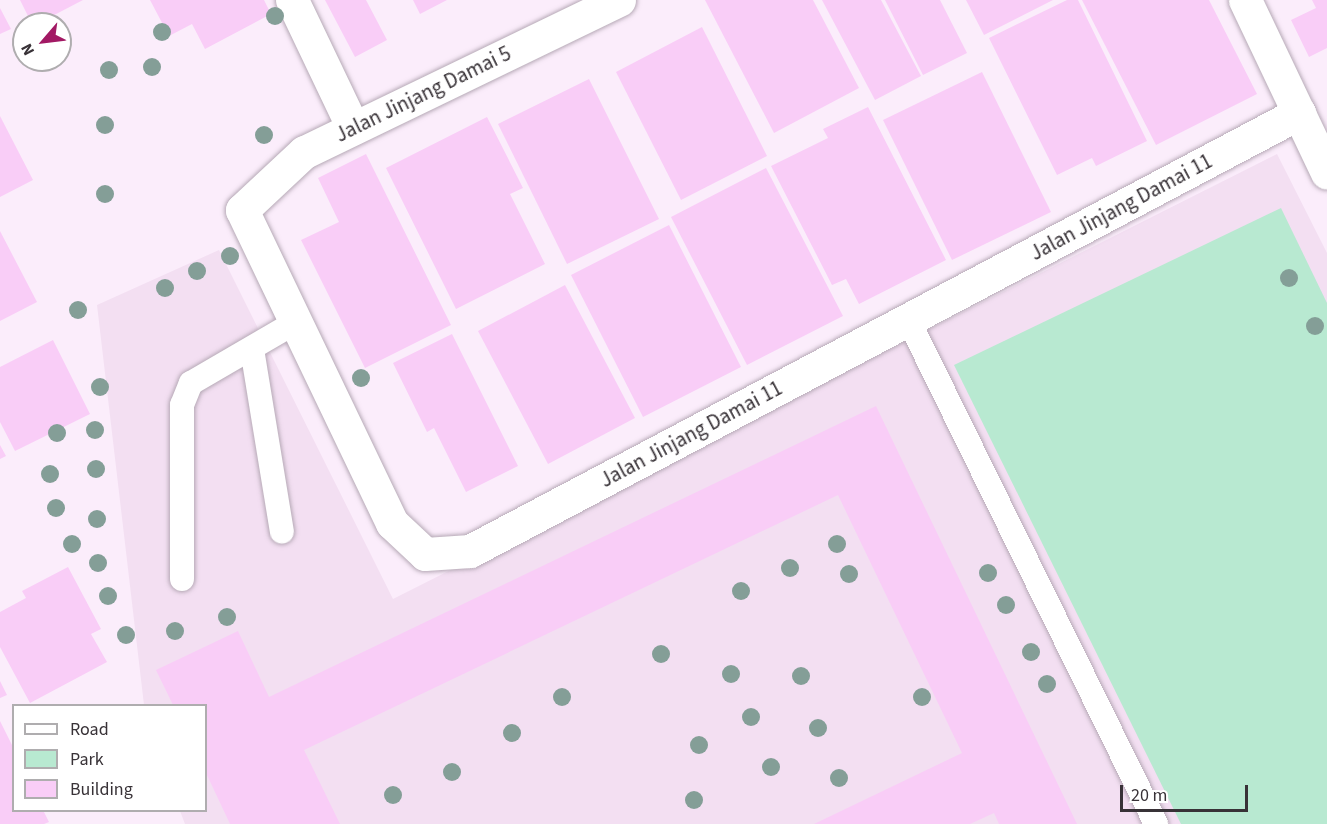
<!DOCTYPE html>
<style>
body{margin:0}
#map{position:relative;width:1327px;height:824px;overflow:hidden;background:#fbedfb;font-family:"Source Sans 3",sans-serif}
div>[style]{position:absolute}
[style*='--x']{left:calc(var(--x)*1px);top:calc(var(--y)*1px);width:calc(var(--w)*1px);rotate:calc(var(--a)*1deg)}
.built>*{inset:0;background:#f3dff2}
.green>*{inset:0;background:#b8e9d1}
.building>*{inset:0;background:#f9cdf7}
.roads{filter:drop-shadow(0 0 2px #b6a9b6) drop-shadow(0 0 2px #b6a9b6)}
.service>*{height:24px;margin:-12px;padding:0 12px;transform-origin:12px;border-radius:12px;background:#fff}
.minor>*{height:33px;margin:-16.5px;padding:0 16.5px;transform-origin:16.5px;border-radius:16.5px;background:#fff}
.trees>*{width:18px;height:18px;margin:-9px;border-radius:50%;background:#849e97}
span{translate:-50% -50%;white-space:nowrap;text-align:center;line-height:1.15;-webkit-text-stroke:5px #fff;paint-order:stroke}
.street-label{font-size:21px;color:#383237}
.legend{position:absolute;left:12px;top:704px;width:195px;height:108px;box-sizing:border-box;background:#fff;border:2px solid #afadaf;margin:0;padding:8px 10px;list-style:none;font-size:18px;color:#383237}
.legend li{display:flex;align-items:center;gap:12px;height:30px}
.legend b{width:30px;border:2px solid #afadaf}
.north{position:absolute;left:12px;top:12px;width:60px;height:60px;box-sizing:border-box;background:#fff;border:2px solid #afadaf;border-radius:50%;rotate:242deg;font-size:16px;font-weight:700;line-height:24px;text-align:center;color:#383237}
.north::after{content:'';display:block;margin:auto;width:21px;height:27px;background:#a21964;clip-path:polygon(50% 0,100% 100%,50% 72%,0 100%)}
.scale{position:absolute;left:1120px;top:785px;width:128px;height:27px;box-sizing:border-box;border:3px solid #383237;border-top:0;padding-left:8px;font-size:18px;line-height:21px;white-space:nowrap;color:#383237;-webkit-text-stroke:4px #fff;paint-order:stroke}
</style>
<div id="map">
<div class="built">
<i style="clip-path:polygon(1277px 154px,1327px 253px,1327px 824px,185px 824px,180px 811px,206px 810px,206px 706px,144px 705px,97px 305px,219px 250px,393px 599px)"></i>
</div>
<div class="green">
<i style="clip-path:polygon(1281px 208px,1327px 303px,1327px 824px,1181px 824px,954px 365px)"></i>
</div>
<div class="building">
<i style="clip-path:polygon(20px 0,83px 0,37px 24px,32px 24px)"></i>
<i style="clip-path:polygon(150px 0,264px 0,271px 14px,205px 49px,192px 24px,169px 36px)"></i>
<i style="clip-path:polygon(325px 0,366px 0,387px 40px,355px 57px)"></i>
<i style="clip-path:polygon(413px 0,447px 0,420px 14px)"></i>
<i style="clip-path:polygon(705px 0,813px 0,859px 88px,774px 133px)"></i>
<i style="clip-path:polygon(822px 0,881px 0,921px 76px,875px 100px)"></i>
<i style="clip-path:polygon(885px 0,940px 0,967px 53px,923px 75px)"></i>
<i style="clip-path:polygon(966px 0,1053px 0,984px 35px)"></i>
<i style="clip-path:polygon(1067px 0,1078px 0,1147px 141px,1096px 166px,1092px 158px,1057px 175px,989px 38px)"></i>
<i style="clip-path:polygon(1082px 0,1209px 0,1257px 94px,1156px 145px)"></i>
<i style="clip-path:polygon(1312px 0,1327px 0,1327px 48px,1309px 57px,1291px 20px,1316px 8px)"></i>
<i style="clip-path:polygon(0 8px,11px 29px,0 34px)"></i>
<i style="clip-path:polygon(702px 27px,767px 156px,681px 200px,616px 72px)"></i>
<i style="clip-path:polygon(982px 72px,1051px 212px,952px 260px,883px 120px)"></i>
<i style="clip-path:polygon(589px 79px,659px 219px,567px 264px,498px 124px)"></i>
<i style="clip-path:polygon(868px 107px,946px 260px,859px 304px,846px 279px,832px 285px,771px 166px,828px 138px,823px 129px)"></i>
<i style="clip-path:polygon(0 116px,33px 180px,0 197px)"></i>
<i style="clip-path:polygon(487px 117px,523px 188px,510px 194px,545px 264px,456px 309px,386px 168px)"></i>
<i style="clip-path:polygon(366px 154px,451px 325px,365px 368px,301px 240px,339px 222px,318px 178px)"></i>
<i style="clip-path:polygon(766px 168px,843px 316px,747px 365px,671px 217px)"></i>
<i style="clip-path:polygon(669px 225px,741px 367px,643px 417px,571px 275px)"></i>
<i style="clip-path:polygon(0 231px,37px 302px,0 321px)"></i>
<i style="clip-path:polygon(565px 285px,635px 418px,548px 464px,478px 331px)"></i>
<i style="clip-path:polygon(452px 334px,518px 466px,466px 492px,434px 428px,427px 432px,393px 363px)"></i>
<i style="clip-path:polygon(53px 340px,90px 414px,15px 451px,0 422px,0 367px)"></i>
<i style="clip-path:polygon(876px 406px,1077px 824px,999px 824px,994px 813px,970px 824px,814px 824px,962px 753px,838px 495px,304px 750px,340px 824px,230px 824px,206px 773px,206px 705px,173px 705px,156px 670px,238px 631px,269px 697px)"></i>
<i style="clip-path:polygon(0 445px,6px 456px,0 459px)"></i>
<i style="clip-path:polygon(68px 567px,101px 629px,91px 634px,107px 662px,30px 703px,0 647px,0 612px,26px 598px,22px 591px)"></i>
<i style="clip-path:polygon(0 681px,7px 695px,0 698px)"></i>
<i style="clip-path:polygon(0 721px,14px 749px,14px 810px,43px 810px,49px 822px,44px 824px,0 824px)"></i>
</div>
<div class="roads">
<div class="service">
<i style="--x:908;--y:319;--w:563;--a:63.84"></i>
<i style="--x:252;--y:349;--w:185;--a:80.7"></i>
<i style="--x:182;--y:579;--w:174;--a:-90"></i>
<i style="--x:182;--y:405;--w:24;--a:-68"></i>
<i style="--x:191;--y:383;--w:121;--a:-30.2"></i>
</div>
<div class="minor">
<i style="--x:292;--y:0;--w:142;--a:64.5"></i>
<i style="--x:619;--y:0;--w:350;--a:154.2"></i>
<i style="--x:304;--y:152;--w:85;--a:136.9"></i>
<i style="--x:242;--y:210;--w:347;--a:64.4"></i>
<i style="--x:392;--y:523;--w:45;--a:43.2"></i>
<i style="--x:425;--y:554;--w:45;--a:-3.8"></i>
<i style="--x:470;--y:551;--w:938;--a:-27.85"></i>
<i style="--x:1245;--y:0;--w:191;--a:64.6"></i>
</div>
</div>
<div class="trees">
<i style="left:275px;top:16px"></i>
<i style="left:162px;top:32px"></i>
<i style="left:152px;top:67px"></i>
<i style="left:109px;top:70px"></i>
<i style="left:105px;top:125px"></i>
<i style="left:264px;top:135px"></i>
<i style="left:105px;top:194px"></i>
<i style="left:230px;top:256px"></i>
<i style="left:197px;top:271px"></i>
<i style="left:1289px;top:278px"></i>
<i style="left:165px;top:288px"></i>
<i style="left:78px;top:310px"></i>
<i style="left:1315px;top:326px"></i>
<i style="left:361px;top:378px"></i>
<i style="left:100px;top:387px"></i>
<i style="left:95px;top:430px"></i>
<i style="left:57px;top:433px"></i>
<i style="left:96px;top:469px"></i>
<i style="left:50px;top:474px"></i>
<i style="left:56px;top:508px"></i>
<i style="left:97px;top:519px"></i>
<i style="left:72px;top:544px"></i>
<i style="left:837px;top:544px"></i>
<i style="left:98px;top:563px"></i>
<i style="left:790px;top:568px"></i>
<i style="left:988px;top:573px"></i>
<i style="left:849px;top:574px"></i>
<i style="left:741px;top:591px"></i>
<i style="left:108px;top:596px"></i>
<i style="left:1006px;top:605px"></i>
<i style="left:227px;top:617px"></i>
<i style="left:175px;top:631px"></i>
<i style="left:126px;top:635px"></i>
<i style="left:1031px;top:652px"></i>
<i style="left:661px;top:654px"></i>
<i style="left:731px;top:674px"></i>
<i style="left:801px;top:676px"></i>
<i style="left:1047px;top:684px"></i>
<i style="left:562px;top:697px"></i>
<i style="left:922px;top:697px"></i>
<i style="left:751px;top:717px"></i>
<i style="left:818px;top:728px"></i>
<i style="left:512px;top:733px"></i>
<i style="left:699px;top:745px"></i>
<i style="left:771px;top:767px"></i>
<i style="left:452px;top:772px"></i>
<i style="left:839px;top:778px"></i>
<i style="left:393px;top:795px"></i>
<i style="left:694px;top:800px"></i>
</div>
<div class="street-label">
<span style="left:423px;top:94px;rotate:-26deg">Jalan Jinjang Damai 5</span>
<span style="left:1121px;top:207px;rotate:-28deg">Jalan Jinjang Damai 11</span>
<span style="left:691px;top:434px;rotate:-28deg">Jalan Jinjang Damai 11</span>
</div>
<ul class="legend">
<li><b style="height:8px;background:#fff"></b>Road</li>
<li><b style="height:16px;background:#b8e9d1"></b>Park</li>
<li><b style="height:16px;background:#f9cdf7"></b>Building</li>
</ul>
<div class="north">N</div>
<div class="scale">20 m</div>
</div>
